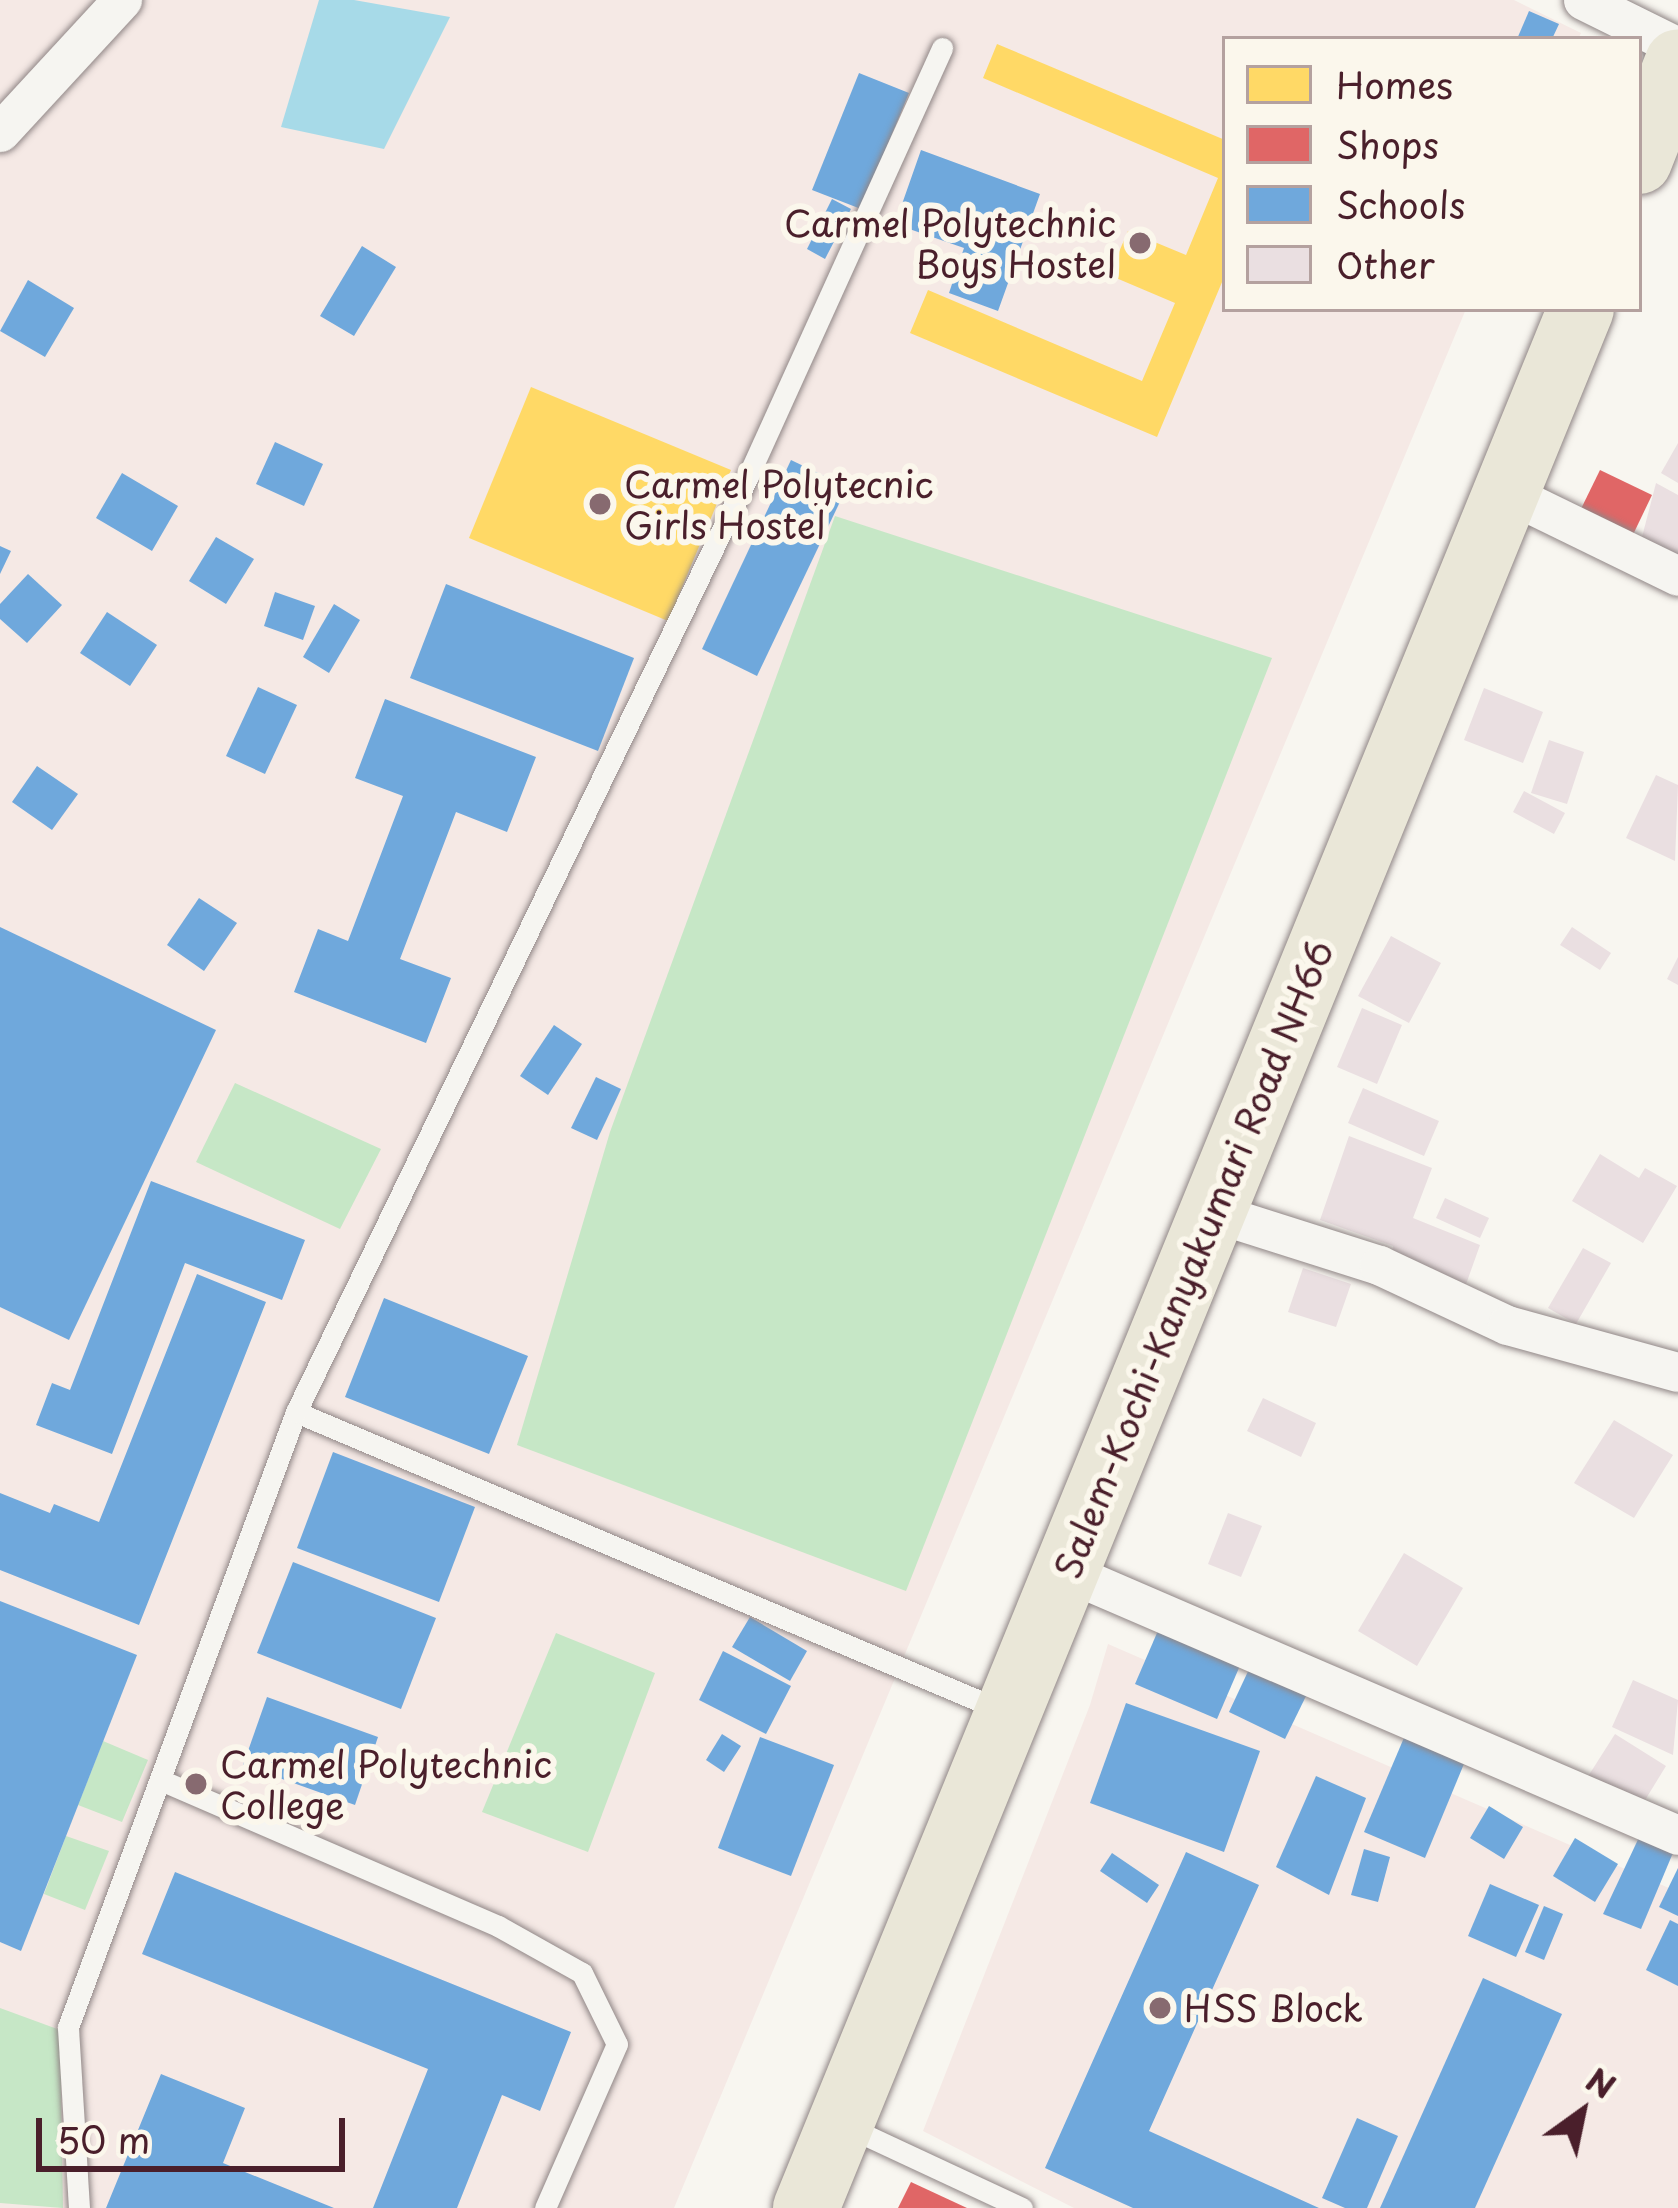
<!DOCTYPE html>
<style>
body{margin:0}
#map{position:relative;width:1678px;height:2208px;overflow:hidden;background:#f8f6f0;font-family:"Playpen Sans",sans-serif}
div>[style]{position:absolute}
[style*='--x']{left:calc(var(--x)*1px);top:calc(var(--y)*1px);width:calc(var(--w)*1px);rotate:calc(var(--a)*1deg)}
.built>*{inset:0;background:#f5e9e5}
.green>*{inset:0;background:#c6e7c6}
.water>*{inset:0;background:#a7dae8}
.homes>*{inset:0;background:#ffd966}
.shops>*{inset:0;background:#e06666}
.schools>*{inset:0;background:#6fa8dc}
.building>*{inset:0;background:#eadfe1}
.roads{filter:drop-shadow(0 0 3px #918787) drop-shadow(0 0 3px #918787)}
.lane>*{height:21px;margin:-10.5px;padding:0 10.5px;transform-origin:10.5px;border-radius:10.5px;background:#f6f5f1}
.street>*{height:39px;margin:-19.5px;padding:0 19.5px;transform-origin:19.5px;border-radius:19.5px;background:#f6f5f1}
.highway>*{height:66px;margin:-33px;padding:0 33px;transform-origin:33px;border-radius:33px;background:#eae7d8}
.dots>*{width:33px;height:33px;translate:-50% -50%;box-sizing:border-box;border:6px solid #fbf7ec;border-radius:50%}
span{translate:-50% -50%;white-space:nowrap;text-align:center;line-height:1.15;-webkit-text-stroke:12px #fbf7ec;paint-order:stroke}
.poi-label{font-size:36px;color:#4a1f2b}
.right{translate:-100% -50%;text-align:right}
.left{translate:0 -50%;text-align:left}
.street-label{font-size:36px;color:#4a1f2b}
.legend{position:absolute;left:1222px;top:36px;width:420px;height:276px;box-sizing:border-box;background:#fbf7ec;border:3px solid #b4a19f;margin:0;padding:15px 21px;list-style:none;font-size:36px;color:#4a1f2b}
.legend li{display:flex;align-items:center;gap:24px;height:60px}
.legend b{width:60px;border:3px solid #b4a19f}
.north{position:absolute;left:1522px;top:2052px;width:120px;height:120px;-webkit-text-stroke:9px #fbf7ec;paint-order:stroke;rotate:33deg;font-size:33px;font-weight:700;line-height:48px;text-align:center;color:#4a1f2b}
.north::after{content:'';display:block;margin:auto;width:42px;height:54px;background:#4a1f2b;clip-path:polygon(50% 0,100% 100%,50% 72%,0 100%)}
.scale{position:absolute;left:36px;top:2118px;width:309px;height:54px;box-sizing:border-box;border:6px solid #4a1f2b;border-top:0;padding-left:15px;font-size:36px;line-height:42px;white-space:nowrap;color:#4a1f2b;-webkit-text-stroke:9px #fbf7ec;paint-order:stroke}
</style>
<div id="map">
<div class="built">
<i style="clip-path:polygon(0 0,1514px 0,1581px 33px,1578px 39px,1225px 39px,1225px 309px,1466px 309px,674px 2208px,0 2208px)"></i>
<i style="clip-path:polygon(1108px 1644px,1678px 1892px,1678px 2208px,1074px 2208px,923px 2131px,1090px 1705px)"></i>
</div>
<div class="green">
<i style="clip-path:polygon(835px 516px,1272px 658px,906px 1591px,517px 1445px,610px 1132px)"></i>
<i style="clip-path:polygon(235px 1083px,381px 1149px,340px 1229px,196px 1162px)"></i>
<i style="clip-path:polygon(556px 1633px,655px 1673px,588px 1852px,482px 1812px)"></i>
<i style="clip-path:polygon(103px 1741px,148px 1760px,122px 1822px,78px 1805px)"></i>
<i style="clip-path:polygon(66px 1836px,109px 1851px,85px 1910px,44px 1894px)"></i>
<i style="clip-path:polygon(0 2008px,60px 2030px,63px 2208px,0 2203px)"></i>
</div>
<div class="water">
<i style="clip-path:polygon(319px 0,354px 0,450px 17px,384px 149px,281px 127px)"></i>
</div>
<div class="homes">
<i style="clip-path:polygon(997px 44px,1225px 140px,1225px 275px,1157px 437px,910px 333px,928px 290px,1142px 381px,1175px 303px,1109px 275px,1128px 231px,1186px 255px,1218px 178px,983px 78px)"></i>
<i style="clip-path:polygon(531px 387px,731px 470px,668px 621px,469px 538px)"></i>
</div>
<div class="shops">
<i style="clip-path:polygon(1600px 470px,1652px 495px,1629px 543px,1577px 517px)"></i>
<i style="clip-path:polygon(911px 2182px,967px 2208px,898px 2208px)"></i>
</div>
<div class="schools">
<i style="clip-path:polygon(1529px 11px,1559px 24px,1552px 39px,1517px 39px)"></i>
<i style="clip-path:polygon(859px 73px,909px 93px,861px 209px,812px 190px)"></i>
<i style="clip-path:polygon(921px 150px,1040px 194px,998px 311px,949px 293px,964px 248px,895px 224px)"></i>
<i style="clip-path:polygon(832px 199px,851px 209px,825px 259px,807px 249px)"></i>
<i style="clip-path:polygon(362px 246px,396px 267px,354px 336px,320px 316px)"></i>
<i style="clip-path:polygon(28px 280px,74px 308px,45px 357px,0 331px)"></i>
<i style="clip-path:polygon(275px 442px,323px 464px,304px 506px,256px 484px)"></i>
<i style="clip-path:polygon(791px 460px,847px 487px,757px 676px,702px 649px)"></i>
<i style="clip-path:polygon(122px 473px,178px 506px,152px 551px,96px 518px)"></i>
<i style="clip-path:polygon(216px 537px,254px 559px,226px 604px,189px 581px)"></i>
<i style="clip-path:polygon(0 546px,11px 551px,0 574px)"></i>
<i style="clip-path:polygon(28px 574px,62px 605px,27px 643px,0 619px,0 604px)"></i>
<i style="clip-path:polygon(446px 584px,634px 658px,598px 751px,410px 678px)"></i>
<i style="clip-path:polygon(275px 592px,315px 606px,303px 640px,264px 626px)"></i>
<i style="clip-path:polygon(334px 604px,360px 620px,329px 673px,303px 657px)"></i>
<i style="clip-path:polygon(107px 612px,157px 645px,130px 686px,80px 653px)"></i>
<i style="clip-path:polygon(258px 687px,297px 705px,265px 774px,226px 756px)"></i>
<i style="clip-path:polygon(385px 699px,536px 757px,507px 832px,456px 812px,400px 959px,451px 978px,426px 1043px,294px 992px,318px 929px,348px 941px,403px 796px,355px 778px)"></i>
<i style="clip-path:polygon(37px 766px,78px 794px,52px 830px,12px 802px)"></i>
<i style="clip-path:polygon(199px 898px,237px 923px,204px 971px,167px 945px)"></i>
<i style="clip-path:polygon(0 927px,216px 1030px,69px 1340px,0 1307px)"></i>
<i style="clip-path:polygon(554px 1025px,582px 1044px,548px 1095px,520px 1076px)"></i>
<i style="clip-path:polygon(596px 1077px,621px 1089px,597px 1140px,571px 1128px)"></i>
<i style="clip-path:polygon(151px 1181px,305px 1240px,282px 1300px,185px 1263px,112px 1454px,36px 1425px,52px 1383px,70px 1390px)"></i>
<i style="clip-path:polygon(197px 1274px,266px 1302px,139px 1625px,0 1570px,0 1493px,50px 1513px,54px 1504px,99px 1522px)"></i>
<i style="clip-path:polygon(384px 1298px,528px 1356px,489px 1454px,345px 1397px)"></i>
<i style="clip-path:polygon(333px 1452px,475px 1507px,439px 1602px,297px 1548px)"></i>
<i style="clip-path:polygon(293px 1562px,436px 1618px,401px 1709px,257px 1653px)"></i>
<i style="clip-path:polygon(0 1601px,137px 1655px,21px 1951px,0 1942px)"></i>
<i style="clip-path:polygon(750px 1617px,807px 1651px,790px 1681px,732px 1647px)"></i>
<i style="clip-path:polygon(1163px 1619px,1245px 1654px,1217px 1719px,1135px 1684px)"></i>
<i style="clip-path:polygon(723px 1651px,791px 1686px,766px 1734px,699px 1700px)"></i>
<i style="clip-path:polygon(1251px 1665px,1308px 1692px,1285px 1739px,1229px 1712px)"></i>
<i style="clip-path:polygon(267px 1697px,378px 1737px,355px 1805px,243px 1765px)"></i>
<i style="clip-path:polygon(1126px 1703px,1260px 1751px,1224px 1852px,1090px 1803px)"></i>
<i style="clip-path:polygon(1406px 1733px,1466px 1759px,1425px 1858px,1364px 1832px)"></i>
<i style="clip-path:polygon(722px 1734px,741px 1746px,724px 1772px,706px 1760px)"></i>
<i style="clip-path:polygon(760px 1737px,834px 1765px,791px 1876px,718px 1848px)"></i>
<i style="clip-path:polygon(1316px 1776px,1366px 1798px,1329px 1895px,1276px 1867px)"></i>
<i style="clip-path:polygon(1489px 1806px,1523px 1827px,1504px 1859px,1470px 1838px)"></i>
<i style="clip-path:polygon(1642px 1831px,1675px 1848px,1641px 1929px,1603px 1914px)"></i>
<i style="clip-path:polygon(1575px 1838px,1618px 1864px,1595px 1902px,1553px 1876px)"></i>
<i style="clip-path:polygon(1364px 1849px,1390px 1857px,1378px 1902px,1351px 1895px)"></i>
<i style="clip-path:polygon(1186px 1852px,1259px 1885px,1149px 2131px,1319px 2208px,1133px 2208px,1045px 2168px)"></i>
<i style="clip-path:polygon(1112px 1853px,1159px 1885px,1147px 1903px,1100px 1871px)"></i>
<i style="clip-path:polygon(1678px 1868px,1678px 1916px,1659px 1907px)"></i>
<i style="clip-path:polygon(175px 1872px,571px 2032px,540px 2111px,502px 2095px,457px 2208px,373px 2208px,428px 2069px,142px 1954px)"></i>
<i style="clip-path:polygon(1490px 1884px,1539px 1905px,1516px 1957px,1468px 1936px)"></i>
<i style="clip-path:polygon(1544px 1906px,1563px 1914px,1544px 1960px,1525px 1952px)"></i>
<i style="clip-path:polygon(1670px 1920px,1678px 1924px,1678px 1986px,1646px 1970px)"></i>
<i style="clip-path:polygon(1483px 1978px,1562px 2014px,1475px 2208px,1380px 2208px)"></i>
<i style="clip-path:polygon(161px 2074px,245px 2108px,223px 2163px,334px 2208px,106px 2208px)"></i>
<i style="clip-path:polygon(1357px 2118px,1398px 2136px,1367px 2208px,1345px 2208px,1322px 2198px)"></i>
</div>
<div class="building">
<i style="clip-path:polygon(1678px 443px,1678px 483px,1661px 473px)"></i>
<i style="clip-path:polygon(1656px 483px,1678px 495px,1678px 555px,1642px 537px)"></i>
<i style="clip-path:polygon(1484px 688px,1543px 712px,1523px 763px,1464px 740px)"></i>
<i style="clip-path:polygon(1549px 740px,1584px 752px,1567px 804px,1531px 793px)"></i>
<i style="clip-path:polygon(1656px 775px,1678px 785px,1675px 861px,1626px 838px)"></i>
<i style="clip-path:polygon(1524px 791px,1565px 813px,1554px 834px,1513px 812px)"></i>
<i style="clip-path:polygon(1572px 927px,1611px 953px,1600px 970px,1560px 945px)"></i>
<i style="clip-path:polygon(1391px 936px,1441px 963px,1409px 1023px,1358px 996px)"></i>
<i style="clip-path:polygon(1678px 957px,1678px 985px,1667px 979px)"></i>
<i style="clip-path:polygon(1362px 1008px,1402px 1025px,1377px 1084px,1337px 1067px)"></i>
<i style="clip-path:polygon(1363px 1088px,1439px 1121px,1424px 1156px,1348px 1123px)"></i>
<i style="clip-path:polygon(1349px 1136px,1432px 1168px,1413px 1218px,1480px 1245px,1464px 1290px,1392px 1259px,1393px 1246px,1320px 1220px)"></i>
<i style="clip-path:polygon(1600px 1154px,1639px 1178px,1645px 1168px,1677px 1186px,1643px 1243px,1572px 1201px)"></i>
<i style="clip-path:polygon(1445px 1198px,1489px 1218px,1480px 1238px,1436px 1218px)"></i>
<i style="clip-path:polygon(1583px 1248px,1611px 1263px,1576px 1324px,1548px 1308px)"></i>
<i style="clip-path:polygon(1303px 1268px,1351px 1284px,1336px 1327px,1288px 1312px)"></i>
<i style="clip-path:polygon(1263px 1398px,1316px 1423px,1301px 1457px,1247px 1431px)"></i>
<i style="clip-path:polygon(1614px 1420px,1673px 1455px,1634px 1518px,1574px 1483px)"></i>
<i style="clip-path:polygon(1228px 1513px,1262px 1526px,1241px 1577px,1208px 1564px)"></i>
<i style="clip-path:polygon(1404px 1553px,1463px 1588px,1417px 1666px,1358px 1631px)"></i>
<i style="clip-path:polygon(1633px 1680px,1678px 1700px,1673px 1755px,1612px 1727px)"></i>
<i style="clip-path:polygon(1615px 1734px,1666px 1766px,1639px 1810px,1587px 1778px)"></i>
</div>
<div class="roads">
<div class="lane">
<i style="--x:296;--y:1412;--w:768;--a:22.92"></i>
<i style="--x:163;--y:1781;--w:365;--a:23.4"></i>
<i style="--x:498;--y:1926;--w:96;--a:29.2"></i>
<i style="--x:582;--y:1973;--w:79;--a:63.8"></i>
<i style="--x:617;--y:2044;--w:179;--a:113.7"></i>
<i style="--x:848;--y:2127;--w:192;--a:25"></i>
<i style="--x:79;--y:2208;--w:181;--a:-93.5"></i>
<i style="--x:68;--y:2027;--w:656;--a:-69.66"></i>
<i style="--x:296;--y:1412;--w:1039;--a:-64.22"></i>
<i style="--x:748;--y:476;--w:470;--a:-65.6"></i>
</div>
<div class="street">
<i style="--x:1583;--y:0;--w:106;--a:26.3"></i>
<i style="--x:0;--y:132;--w:180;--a:-47.3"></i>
<i style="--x:1508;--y:493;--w:189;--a:26"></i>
<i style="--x:1212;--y:1212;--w:175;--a:17.6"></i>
<i style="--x:1379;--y:1265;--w:141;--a:25.1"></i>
<i style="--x:1507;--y:1325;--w:177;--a:15.4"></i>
<i style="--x:1065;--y:1571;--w:667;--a:23.3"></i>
</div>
<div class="highway">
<i style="--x:1639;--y:161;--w:106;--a:-68.5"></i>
<i style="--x:806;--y:2208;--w:2051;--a:-67.8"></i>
</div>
</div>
<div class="dots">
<i style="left:1140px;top:243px;background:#876a70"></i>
<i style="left:600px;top:504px;background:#876a70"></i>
<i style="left:196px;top:1784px;background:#876a70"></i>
<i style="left:1160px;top:2008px;background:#876a70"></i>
</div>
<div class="poi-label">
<span class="right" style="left:1116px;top:243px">Carmel Polytechnic<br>Boys Hostel</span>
<span class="left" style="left:624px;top:504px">Carmel Polytecnic<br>Girls Hostel</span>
<span class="left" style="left:220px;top:1784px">Carmel Polytechnic<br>College</span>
<span class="left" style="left:1184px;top:2008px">HSS Block</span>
</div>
<div class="street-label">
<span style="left:1193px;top:1259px;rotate:-68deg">Salem-Kochi-Kanyakumari Road NH66</span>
</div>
<ul class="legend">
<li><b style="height:33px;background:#ffd966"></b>Homes</li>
<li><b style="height:33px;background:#e06666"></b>Shops</li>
<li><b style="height:33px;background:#6fa8dc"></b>Schools</li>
<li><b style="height:33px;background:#eadfe1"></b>Other</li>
</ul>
<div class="north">N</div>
<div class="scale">50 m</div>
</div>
